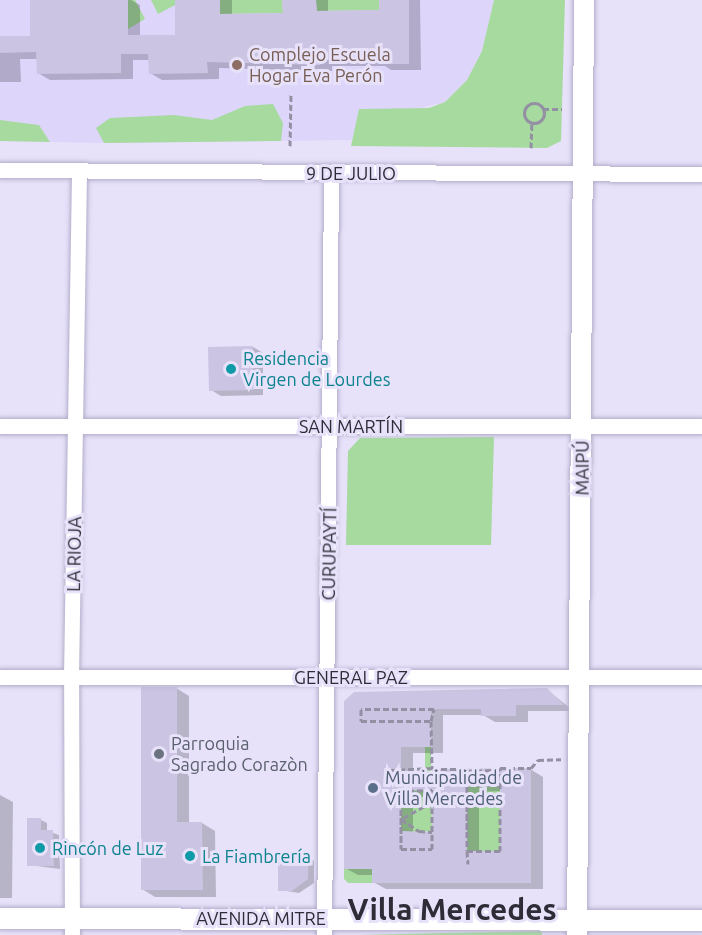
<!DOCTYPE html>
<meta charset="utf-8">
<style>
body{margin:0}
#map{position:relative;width:702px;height:935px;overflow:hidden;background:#e7e2fa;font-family:Ubuntu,sans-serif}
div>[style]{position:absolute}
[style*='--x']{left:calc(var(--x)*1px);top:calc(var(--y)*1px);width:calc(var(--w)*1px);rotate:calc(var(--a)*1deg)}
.built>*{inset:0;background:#ded5fb}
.green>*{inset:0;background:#a6da9f}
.shadow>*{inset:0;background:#0003}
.building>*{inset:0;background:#cbc4e2}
.path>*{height:3px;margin-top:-1.5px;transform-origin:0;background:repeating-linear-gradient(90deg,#9490a3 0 6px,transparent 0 9px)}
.path>.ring{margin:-1.5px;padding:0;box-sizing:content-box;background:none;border:3px solid #9490a3;border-radius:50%}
.roads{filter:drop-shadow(0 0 2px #b4adca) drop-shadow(0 0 2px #b4adca)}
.minor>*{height:15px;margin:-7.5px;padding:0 7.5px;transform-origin:7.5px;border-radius:7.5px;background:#fff}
.tertiary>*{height:20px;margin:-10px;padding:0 10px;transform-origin:10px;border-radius:10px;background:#fff}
.secondary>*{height:21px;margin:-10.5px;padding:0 10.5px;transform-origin:10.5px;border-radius:10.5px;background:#fff}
.dots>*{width:16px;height:16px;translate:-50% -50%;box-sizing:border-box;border:3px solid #e7e2fa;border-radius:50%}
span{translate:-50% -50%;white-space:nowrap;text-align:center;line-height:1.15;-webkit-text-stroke:6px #e7e2fa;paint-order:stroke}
.education-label{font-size:18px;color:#785e54}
.left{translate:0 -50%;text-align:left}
.street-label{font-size:18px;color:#2e2c37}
.culture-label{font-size:18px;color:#0d838f}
.worship-label{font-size:18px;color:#5b616d}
.service-label{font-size:18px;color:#4e5e75}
.town-label{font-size:30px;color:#2e2c37;font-weight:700}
</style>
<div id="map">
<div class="built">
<i style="clip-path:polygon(0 0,494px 0,482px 51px,467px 80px,445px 102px,409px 111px,360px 109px,352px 140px,104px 143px,0 141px)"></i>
</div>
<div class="green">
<i style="clip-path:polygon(128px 0,135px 0,145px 19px,128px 29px)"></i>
<i style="clip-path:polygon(151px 0,175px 0,175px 5px,158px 14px)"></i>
<i style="clip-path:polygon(220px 0,282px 0,283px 13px,220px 14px)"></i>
<i style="clip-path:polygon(316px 0,379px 0,379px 10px,317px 11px)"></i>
<i style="clip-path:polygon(494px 0,565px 0,561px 141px,547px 148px,351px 146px,359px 109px,429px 108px,445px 102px,467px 80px,482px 51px)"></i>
<i style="clip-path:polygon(273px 104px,283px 123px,281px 141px,104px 143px,96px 128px,110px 118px,174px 115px,212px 120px,245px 106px)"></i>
<i style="clip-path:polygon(0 120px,39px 125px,50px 142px,0 141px)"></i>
<i style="clip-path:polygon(494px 437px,491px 545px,346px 545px,348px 451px,360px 438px)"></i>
<i style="clip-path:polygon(425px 747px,431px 747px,432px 832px,419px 831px,419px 849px,401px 849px,401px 791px,425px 790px)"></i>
<i style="clip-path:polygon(467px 785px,500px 785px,500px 851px,467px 851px)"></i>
<i style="clip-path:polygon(344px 869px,372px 869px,372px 883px,348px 883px,344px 879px)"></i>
<i style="clip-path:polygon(542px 931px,542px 935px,360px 935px,442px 933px)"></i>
</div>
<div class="shadow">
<i style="clip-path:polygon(31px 0,131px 0,140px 5px,140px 36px,176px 36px,176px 0,232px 0,232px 15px,284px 14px,284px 0,328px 0,328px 12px,381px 11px,380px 0,420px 0,421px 70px,391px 70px,385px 66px,332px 66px,332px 71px,219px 68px,219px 79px,162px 80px,150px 73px,150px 60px,133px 60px,133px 79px,50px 80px,38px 73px,38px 59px,20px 59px,21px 82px,0 82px,0 38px,31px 37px)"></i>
<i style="clip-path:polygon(253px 347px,263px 353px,263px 395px,221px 396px,211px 390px)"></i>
<i style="clip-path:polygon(176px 688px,189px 696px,189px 823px,202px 823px,215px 831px,216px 897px,155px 897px,142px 889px)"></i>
<i style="clip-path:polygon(evenodd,547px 690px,574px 711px,528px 711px,528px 722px,495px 722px,483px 715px,443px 715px,443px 753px,413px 753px,413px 777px,530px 769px,543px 777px,543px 889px,386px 889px,373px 882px,374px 875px,358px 875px,345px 868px,345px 701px,547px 690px,501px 791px,501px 852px,479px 852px,479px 792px,501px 791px,547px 690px,413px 797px,433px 797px,433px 833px,413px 833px,413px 797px)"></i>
<i style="clip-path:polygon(0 795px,13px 802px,12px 898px,0 898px)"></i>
<i style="clip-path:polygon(41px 820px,47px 823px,47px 831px,59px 835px,60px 869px,29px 865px)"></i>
<i style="clip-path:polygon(308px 857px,314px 861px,314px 883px,299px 893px,280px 890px)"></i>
</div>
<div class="building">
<i style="clip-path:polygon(30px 0,128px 0,128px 35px,175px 35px,175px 0,220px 0,220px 14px,283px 13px,282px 0,316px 0,317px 11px,379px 10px,379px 0,409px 0,409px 64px,378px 64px,377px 60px,320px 60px,320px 65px,207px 62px,208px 73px,149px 74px,148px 54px,121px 54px,121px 73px,37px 74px,36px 52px,0 53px,0 36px,30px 36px)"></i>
<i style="clip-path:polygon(253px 346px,254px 390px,209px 391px,208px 347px)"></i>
<i style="clip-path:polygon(141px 687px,177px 687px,177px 822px,202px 822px,203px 890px,141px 890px)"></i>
<i style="clip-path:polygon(evenodd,547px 688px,564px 705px,516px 705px,516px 716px,481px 716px,481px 709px,431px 709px,431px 747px,401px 747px,401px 776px,432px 775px,432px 769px,531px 768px,531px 883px,372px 883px,372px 869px,344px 869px,344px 701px,354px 692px,547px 688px,467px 785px,500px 785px,500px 851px,467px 851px,467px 785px,547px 688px,432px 790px,432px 832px,401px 831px,401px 791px,432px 790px)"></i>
<i style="clip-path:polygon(27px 818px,41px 818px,41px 830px,53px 830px,54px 866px,27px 866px)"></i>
<i style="clip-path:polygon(278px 856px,308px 856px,308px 879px,292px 891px,278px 891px)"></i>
</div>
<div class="path">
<i class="ring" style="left:524px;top:103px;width:17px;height:17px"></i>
<i style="--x:543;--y:109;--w:19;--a:0"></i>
<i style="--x:290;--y:146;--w:52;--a:-88.9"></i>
<i style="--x:531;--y:148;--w:26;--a:-88"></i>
<i style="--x:431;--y:721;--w:12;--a:-76"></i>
<i style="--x:434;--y:709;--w:73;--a:180"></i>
<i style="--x:361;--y:709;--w:12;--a:90"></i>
<i style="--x:361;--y:721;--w:70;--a:0"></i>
<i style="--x:431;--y:721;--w:48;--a:88.8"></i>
<i style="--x:390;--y:770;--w:42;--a:-2.7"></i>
<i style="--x:467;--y:771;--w:33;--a:-2"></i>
<i style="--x:401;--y:776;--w:31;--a:-2"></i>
<i style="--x:467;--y:785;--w:33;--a:0"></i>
<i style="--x:432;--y:790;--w:31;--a:178"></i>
<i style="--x:401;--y:791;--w:58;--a:90"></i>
<i style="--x:401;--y:849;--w:31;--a:0"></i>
<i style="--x:432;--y:849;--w:80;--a:-90"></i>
<i style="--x:432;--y:769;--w:35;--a:0"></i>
<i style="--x:467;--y:769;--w:82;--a:90"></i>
<i style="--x:467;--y:851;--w:33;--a:0"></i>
<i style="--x:500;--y:851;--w:83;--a:-90"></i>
<i style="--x:500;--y:768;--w:31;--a:0"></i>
<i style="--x:531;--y:768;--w:11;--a:-49"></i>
<i style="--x:538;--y:760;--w:23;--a:-2"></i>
<i style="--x:432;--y:802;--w:35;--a:151"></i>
<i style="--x:401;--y:819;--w:22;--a:34"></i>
<i style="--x:419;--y:831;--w:13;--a:4"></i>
<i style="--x:467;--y:851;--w:13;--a:86"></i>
</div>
<div class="roads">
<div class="minor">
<i style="--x:0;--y:170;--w:702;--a:0.33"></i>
<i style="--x:0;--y:426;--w:702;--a:0"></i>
<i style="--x:0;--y:677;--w:702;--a:0"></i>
<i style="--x:72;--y:935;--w:258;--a:-90.2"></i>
<i style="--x:71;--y:677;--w:505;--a:-89.09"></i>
<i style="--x:324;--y:935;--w:763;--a:-89.47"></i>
</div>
<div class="tertiary">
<i style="--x:577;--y:935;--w:935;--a:-89.57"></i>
</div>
<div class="secondary">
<i style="--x:0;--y:918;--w:702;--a:0.16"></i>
</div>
</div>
<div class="dots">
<i style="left:237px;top:65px;background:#8d6e63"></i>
<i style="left:231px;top:369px;background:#0f9aa8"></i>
<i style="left:159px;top:754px;background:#6b7280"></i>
<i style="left:373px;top:788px;background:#5c6f8a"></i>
<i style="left:40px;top:848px;background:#0f9aa8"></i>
<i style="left:190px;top:856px;background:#0f9aa8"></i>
</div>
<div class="education-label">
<span class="left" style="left:249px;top:65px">Complejo Escuela<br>Hogar Eva Perón</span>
</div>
<div class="street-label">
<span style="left:351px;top:173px">9 DE JULIO</span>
<span style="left:351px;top:426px">SAN MARTÍN</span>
<span style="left:582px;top:468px;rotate:-90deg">MAIPÚ</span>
<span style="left:74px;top:554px;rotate:-89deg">LA RIOJA</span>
<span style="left:329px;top:554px;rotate:-89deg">CURUPAYTÍ</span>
<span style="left:351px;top:677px">GENERAL PAZ</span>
<span style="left:261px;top:918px">AVENIDA MITRE</span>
</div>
<div class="culture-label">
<span class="left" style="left:243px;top:369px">Residencia<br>Virgen de Lourdes</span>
<span class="left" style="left:52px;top:848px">Rincón de Luz</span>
<span class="left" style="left:202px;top:856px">La Fiambrería</span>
</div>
<div class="worship-label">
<span class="left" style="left:171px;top:754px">Parroquia<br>Sagrado Corazòn</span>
</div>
<div class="service-label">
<span class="left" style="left:385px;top:788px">Municipalidad de<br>Villa Mercedes</span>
</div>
<div class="town-label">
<span style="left:452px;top:909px">Villa Mercedes</span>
</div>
</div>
